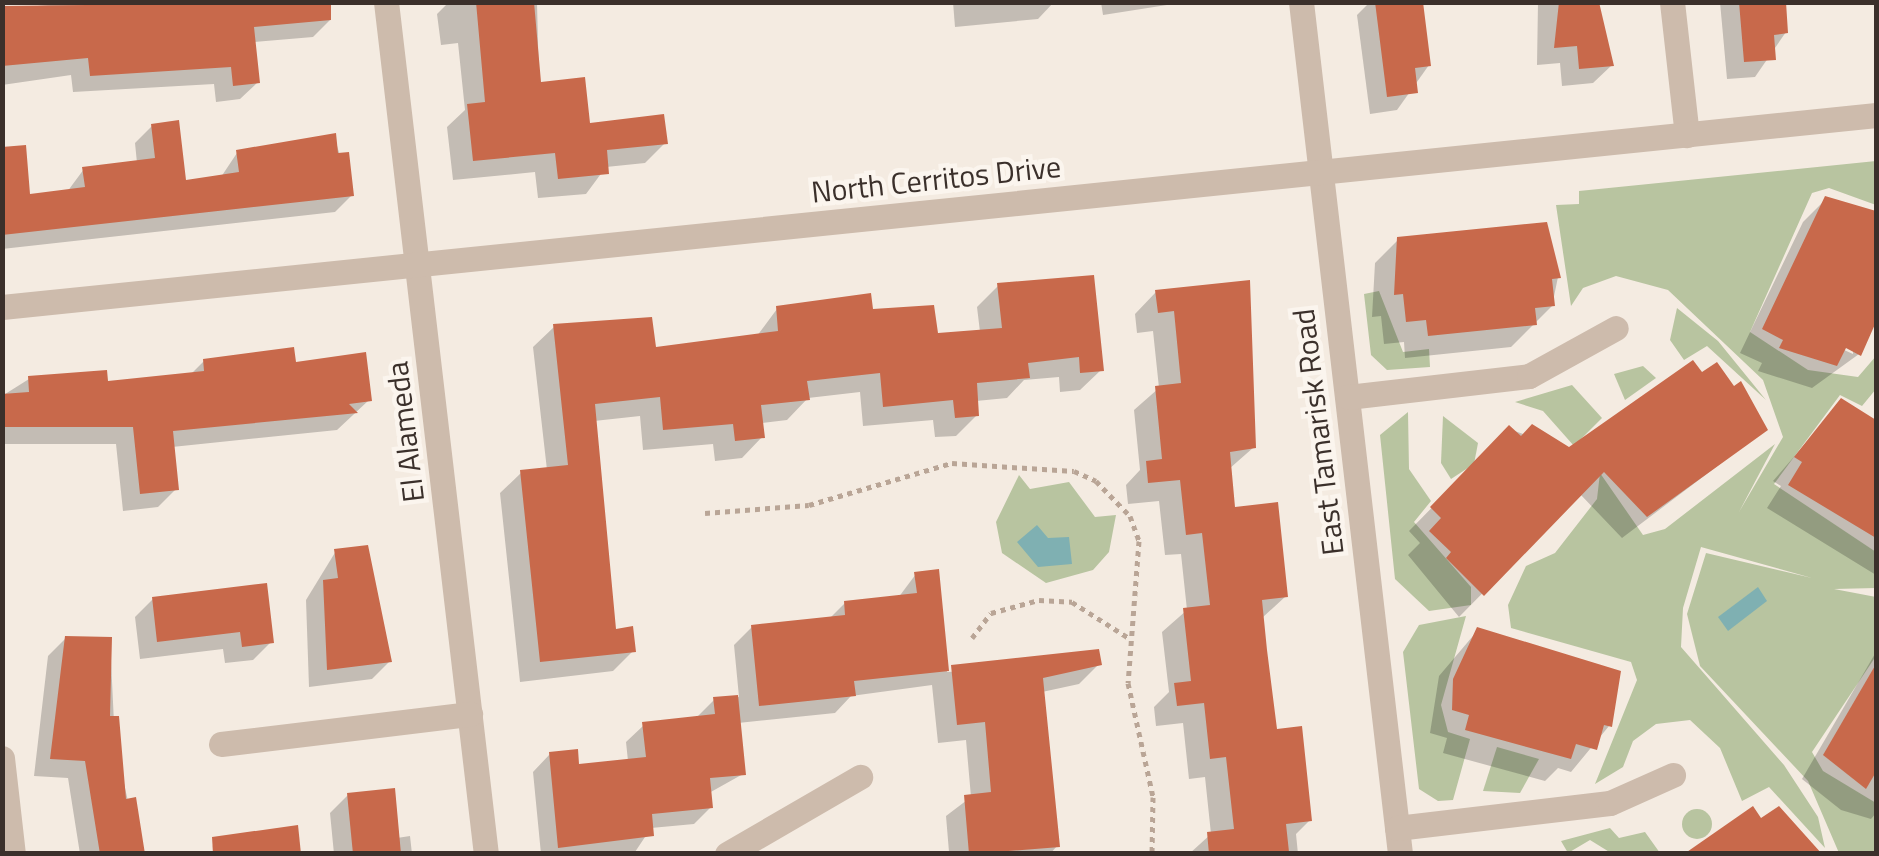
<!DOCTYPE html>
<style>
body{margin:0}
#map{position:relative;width:1879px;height:856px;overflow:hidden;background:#f4ebe1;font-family:"Titillium Web",sans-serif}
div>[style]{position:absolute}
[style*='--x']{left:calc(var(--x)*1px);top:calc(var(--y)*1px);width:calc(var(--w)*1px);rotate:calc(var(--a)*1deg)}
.green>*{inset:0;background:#b8c4a0}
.round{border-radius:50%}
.water>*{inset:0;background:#7fb0b2}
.shadow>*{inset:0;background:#0003}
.building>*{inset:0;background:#c8694b}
.path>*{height:5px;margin-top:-2.5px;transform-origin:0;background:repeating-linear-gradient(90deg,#b9a596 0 5px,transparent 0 10px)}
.minor>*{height:25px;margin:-12.5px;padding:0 12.5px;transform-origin:12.5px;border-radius:12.5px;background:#cdbbac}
span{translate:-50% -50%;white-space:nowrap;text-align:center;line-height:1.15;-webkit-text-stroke:9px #fbf5ee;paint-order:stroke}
.street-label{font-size:30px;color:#3b302b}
.frame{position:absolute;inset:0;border:5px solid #3b302b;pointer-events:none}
</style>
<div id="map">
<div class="green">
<i style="clip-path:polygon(1876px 161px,1876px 205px,1829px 188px,1812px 193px,1750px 332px,1808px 370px,1858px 377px,1876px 356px,1876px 389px,1862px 406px,1840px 395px,1774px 484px,1876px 552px,1876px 588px,1834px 589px,1876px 597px,1876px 656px,1812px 752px,1823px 771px,1876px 803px,1876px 853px,1839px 853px,1808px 781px,1700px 666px,1687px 614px,1706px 553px,1812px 578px,1701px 547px,1683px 608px,1681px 647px,1784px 765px,1818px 817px,1825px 848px,1769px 787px,1742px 801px,1720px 748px,1690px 720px,1656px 724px,1633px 741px,1623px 767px,1595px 784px,1637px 680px,1631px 662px,1511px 628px,1508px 605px,1526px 566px,1555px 553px,1597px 499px,1600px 473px,1643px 535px,1665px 529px,1775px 444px,1739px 512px,1783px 437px,1763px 380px,1668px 290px,1616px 276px,1583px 288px,1571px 306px,1556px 205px,1579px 204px,1579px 191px)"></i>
<i style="clip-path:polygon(1379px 291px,1403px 352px,1429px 349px,1430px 367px,1387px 370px,1371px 355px,1364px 294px)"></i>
<i style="clip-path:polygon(1677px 308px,1718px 341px,1766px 400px,1707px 346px,1684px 360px,1670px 340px)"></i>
<i style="clip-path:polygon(1643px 366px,1656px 378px,1625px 400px,1614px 374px)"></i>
<i style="clip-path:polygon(1572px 385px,1602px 418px,1574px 446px,1543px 411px,1515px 402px)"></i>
<i style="clip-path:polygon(1408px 412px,1409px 469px,1431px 501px,1414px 522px,1471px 587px,1471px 605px,1429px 611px,1395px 579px,1380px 435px)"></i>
<i style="clip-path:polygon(1443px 416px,1478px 443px,1474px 464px,1451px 479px,1441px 463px)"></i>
<i style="clip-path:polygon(1019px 475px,1030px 489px,1069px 482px,1095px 517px,1116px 515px,1109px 552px,1093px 570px,1046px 583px,1002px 553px,996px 522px)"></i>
<i style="clip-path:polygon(1466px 616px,1441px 705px,1448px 732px,1470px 739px,1453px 800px,1438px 801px,1419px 789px,1403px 652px,1419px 625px)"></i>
<i style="clip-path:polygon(1497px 747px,1539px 759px,1520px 793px,1483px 791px)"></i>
<i class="round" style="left:1682px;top:809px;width:30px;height:30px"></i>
<i style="clip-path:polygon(1610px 828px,1619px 838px,1645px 832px,1660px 853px,1611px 853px,1590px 840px,1568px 853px,1561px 841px)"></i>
</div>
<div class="water">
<i style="clip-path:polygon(1037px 525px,1048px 538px,1069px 537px,1072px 564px,1038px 567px,1017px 542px)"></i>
<i style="clip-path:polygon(1758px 587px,1767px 601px,1728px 631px,1718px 617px)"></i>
</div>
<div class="shadow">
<i style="clip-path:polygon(84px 2px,329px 2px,331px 19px,313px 37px,253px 42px,258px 82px,240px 99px,216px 102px,214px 84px,73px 92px,71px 75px,2px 85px,2px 9px)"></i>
<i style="clip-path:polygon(449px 2px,537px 2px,539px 84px,588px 126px,665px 143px,645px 163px,606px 167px,586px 194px,538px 198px,535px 172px,453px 180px,447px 127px,465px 110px,458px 43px,441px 45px,437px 14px)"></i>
<i style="clip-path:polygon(953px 2px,1054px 2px,1038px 19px,955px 27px)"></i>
<i style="clip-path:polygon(1101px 2px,1186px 2px,1103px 15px)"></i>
<i style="clip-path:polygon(1370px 2px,1421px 2px,1429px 65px,1397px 110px,1370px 114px,1357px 15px)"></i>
<i style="clip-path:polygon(1538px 2px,1596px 2px,1612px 65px,1593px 83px,1562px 86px,1560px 63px,1537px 65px)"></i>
<i style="clip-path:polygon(1720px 2px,1783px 2px,1786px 32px,1755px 77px,1727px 79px)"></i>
<i style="clip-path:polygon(152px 126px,184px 182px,221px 177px,237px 153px,334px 136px,352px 195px,335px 212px,2px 249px,2px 184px,28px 197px,67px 192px,84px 169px,137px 163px,135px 143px)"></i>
<i style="clip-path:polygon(evenodd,1826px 199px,1876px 218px,1876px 317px,1859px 354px,1812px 388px,1758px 371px,1762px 363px,1740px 353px,1803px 222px,1826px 199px,1833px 345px,1853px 349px,1853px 354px,1833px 345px)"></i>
<i style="clip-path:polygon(1398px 240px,1558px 277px,1552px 306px,1511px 347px,1405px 358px,1404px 342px,1384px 344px,1381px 316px,1372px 317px,1375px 263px)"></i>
<i style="clip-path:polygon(1248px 283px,1254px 447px,1229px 469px,1232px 510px,1286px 596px,1262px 618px,1275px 732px,1310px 820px,1296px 834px,1298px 854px,1189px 854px,1211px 834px,1205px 777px,1189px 779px,1183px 723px,1156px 726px,1154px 707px,1169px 692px,1162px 632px,1187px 610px,1181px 554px,1165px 555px,1159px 501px,1128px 504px,1126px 485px,1140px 470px,1134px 410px,1159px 388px,1153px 331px,1137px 333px,1135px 314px,1156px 292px)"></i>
<i style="clip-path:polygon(998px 286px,1101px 370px,1080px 390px,1060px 392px,1059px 377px,1024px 380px,1007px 398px,976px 401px,977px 415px,956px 436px,935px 437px,933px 420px,863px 426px,860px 392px,808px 398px,787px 420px,761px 423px,762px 437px,742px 458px,715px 461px,713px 444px,643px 450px,640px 416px,594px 421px,613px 631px,633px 651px,613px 671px,520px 682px,500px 493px,521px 473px,547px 470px,533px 347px,554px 327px,653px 350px,757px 336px,777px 309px,871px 312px,936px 336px,980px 332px,977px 307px)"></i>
<i style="clip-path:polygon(204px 361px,294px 364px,369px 400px,337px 430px,172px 447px,176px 489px,158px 507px,123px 511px,116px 444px,2px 444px,2px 396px,29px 379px,106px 384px,190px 375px)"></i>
<i style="clip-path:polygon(1701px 376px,1765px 430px,1622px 538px,1580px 494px,1459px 617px,1408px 555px,1420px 543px,1409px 531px,1509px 429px,1569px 450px)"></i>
<i style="clip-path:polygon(1842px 401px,1876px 423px,1876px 575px,1767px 508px,1781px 486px,1773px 481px)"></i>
<i style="clip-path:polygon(336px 551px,390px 661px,372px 679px,309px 687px,306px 600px)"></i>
<i style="clip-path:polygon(937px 572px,947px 672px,1099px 664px,1079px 684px,1042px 692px,1057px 846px,1050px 854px,928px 854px,949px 852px,946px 816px,971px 797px,966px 740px,938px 743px,932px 685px,851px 696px,835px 713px,738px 723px,743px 774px,709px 793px,711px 807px,694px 824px,651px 828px,635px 852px,541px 854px,533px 772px,550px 754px,577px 767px,628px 761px,626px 742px,644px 725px,697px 717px,714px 700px,739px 697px,734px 645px,752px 627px,828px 620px,845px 603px,898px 598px,916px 574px)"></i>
<i style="clip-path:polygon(153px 599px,271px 642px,253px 660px,225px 663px,223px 649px,140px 659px,135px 617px)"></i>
<i style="clip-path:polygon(1478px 630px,1609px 726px,1571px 772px,1558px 768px,1545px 781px,1443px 753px,1447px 738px,1430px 733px,1439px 676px)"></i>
<i style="clip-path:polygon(66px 638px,110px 639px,115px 744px,140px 854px,80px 854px,68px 778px,34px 776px,48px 656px)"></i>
<i style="clip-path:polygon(1876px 652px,1876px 813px,1871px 819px,1841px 810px,1802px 779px)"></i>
<i style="clip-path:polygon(348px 795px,397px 838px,410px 836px,412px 854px,334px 854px,330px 813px)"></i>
</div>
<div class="building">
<i style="clip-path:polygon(331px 2px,331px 20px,254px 27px,260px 83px,233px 86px,231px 67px,90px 76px,88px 58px,2px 66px,2px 6px)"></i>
<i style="clip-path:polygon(476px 2px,534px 2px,541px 82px,585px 77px,590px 123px,664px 114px,668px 144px,607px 150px,609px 174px,558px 179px,555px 153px,473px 161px,467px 104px,485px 102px)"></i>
<i style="clip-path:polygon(1375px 2px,1423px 2px,1431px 66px,1415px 68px,1418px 93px,1387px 97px)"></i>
<i style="clip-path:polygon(1559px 2px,1599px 2px,1614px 66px,1579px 69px,1577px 46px,1554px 48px)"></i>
<i style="clip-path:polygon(1739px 2px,1786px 2px,1788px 33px,1774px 35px,1776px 60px,1744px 62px)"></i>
<i style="clip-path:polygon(179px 120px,186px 180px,239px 172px,236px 150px,336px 133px,338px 153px,349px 152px,354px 196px,2px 235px,2px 147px,26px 145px,30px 194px,85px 187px,82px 167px,155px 158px,151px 124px)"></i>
<i style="clip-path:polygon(1825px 196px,1876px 211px,1876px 322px,1861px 356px,1846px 348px,1837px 366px,1779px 348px,1783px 340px,1762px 329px)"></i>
<i style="clip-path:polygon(1547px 222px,1561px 278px,1552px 279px,1555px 306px,1535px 308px,1537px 325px,1428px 336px,1426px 320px,1406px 322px,1403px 294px,1394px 295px,1397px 237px)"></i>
<i style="clip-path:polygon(1094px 275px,1104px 371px,1080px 373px,1079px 357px,1028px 363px,1030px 378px,977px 383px,979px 416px,955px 418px,953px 400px,883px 407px,880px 373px,807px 381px,810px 400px,761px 405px,765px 438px,735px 441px,733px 424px,663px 430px,660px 397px,595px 404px,616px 629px,633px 626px,636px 652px,540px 662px,520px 470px,568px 465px,553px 324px,652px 317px,656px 347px,778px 331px,776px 306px,871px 293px,873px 309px,934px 305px,938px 333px,1002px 328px,997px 283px)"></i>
<i style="clip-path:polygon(1250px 280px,1256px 448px,1230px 452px,1235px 507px,1278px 502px,1288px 597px,1262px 600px,1267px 650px,1277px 729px,1302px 726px,1312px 821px,1286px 824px,1289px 852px,1209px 854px,1207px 832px,1234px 829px,1226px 757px,1210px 759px,1204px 703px,1177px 706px,1174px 683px,1191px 681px,1183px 608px,1210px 605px,1202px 533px,1186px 535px,1180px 480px,1148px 483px,1146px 461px,1162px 459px,1155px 386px,1181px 383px,1174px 311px,1158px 313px,1155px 290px)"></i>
<i style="clip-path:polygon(294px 347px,296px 362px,366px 352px,372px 401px,349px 404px,358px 413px,173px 431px,179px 490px,140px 494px,133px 427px,2px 427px,2px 394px,29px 392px,28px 376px,107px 370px,108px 381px,204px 371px,203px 359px)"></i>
<i style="clip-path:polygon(1693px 360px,1702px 372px,1717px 362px,1734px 386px,1741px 381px,1768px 430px,1647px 517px,1604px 472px,1484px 596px,1446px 558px,1451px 552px,1429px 531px,1441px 518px,1430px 507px,1509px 425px,1521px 436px,1532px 424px,1569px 447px)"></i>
<i style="clip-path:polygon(1841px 398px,1876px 420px,1876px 538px,1788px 485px,1802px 462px,1794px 457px)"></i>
<i style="clip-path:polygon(368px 545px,392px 662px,327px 670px,323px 580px,338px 578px,334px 549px)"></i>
<i style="clip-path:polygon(939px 569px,949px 671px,854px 681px,856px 696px,759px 706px,751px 625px,845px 615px,844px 601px,917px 593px,914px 572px)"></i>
<i style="clip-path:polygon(267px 583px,274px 643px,242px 647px,240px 632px,157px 642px,152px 597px)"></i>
<i style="clip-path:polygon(1477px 627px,1621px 671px,1612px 727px,1604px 725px,1597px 750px,1576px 744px,1571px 759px,1465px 730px,1469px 715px,1452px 710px,1453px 679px)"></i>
<i style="clip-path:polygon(65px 636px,112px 637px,110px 716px,119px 716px,126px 799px,136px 797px,145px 854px,100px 854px,85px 761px,50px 759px)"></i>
<i style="clip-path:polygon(1099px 649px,1102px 665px,1043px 678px,1060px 847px,969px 854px,964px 795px,991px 792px,985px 722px,957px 725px,951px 665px)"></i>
<i style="clip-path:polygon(1876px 664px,1876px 772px,1866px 789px,1823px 755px)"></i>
<i style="clip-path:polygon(738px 695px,746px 775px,710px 778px,713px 808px,652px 814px,654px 836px,558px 848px,549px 752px,578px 749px,579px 764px,646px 757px,642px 722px,715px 714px,713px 697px)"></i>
<i style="clip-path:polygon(395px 788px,401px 854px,353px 854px,347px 793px)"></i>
<i style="clip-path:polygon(1753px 806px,1761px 818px,1779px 806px,1822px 854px,1684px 854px)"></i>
<i style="clip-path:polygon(298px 825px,301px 854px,213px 854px,212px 837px)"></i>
</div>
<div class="path">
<i style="--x:705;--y:513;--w:104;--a:-4.4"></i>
<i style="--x:809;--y:505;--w:149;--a:-16.4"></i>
<i style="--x:952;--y:463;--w:122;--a:3.8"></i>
<i style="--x:1074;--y:471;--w:24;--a:24"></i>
<i style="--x:1096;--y:481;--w:49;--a:45.8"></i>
<i style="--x:1130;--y:516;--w:27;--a:70"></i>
<i style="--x:1139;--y:541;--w:142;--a:94.4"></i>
<i style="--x:1128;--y:683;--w:117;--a:77.6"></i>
<i style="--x:1153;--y:797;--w:57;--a:91"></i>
<i style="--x:972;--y:638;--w:31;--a:-53"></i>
<i style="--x:991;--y:613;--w:50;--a:-15.2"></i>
<i style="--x:1039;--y:600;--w:33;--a:3"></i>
<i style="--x:1072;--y:602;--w:67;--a:32.3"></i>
</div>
<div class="minor">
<i style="--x:386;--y:2;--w:858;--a:83.31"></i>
<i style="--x:1301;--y:2;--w:858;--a:83.37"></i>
<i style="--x:1672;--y:2;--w:134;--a:83.6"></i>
<i style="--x:2;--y:307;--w:1884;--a:-5.85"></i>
<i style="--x:1348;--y:397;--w:182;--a:-6.6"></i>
<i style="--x:1529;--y:376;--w:99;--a:-28.9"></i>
<i style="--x:221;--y:744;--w:251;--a:-6.9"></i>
<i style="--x:2;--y:758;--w:97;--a:83.5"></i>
<i style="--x:1397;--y:828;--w:214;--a:-6.7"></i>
<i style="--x:1610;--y:803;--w:69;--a:-24"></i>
<i style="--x:727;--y:854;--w:154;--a:-30.1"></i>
</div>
<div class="street-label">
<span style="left:936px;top:179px;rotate:-6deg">North Cerritos Drive</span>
<span style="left:405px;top:432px;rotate:-97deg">El Alameda</span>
<span style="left:1318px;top:432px;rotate:-97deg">East Tamarisk Road</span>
</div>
<div class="frame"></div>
</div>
